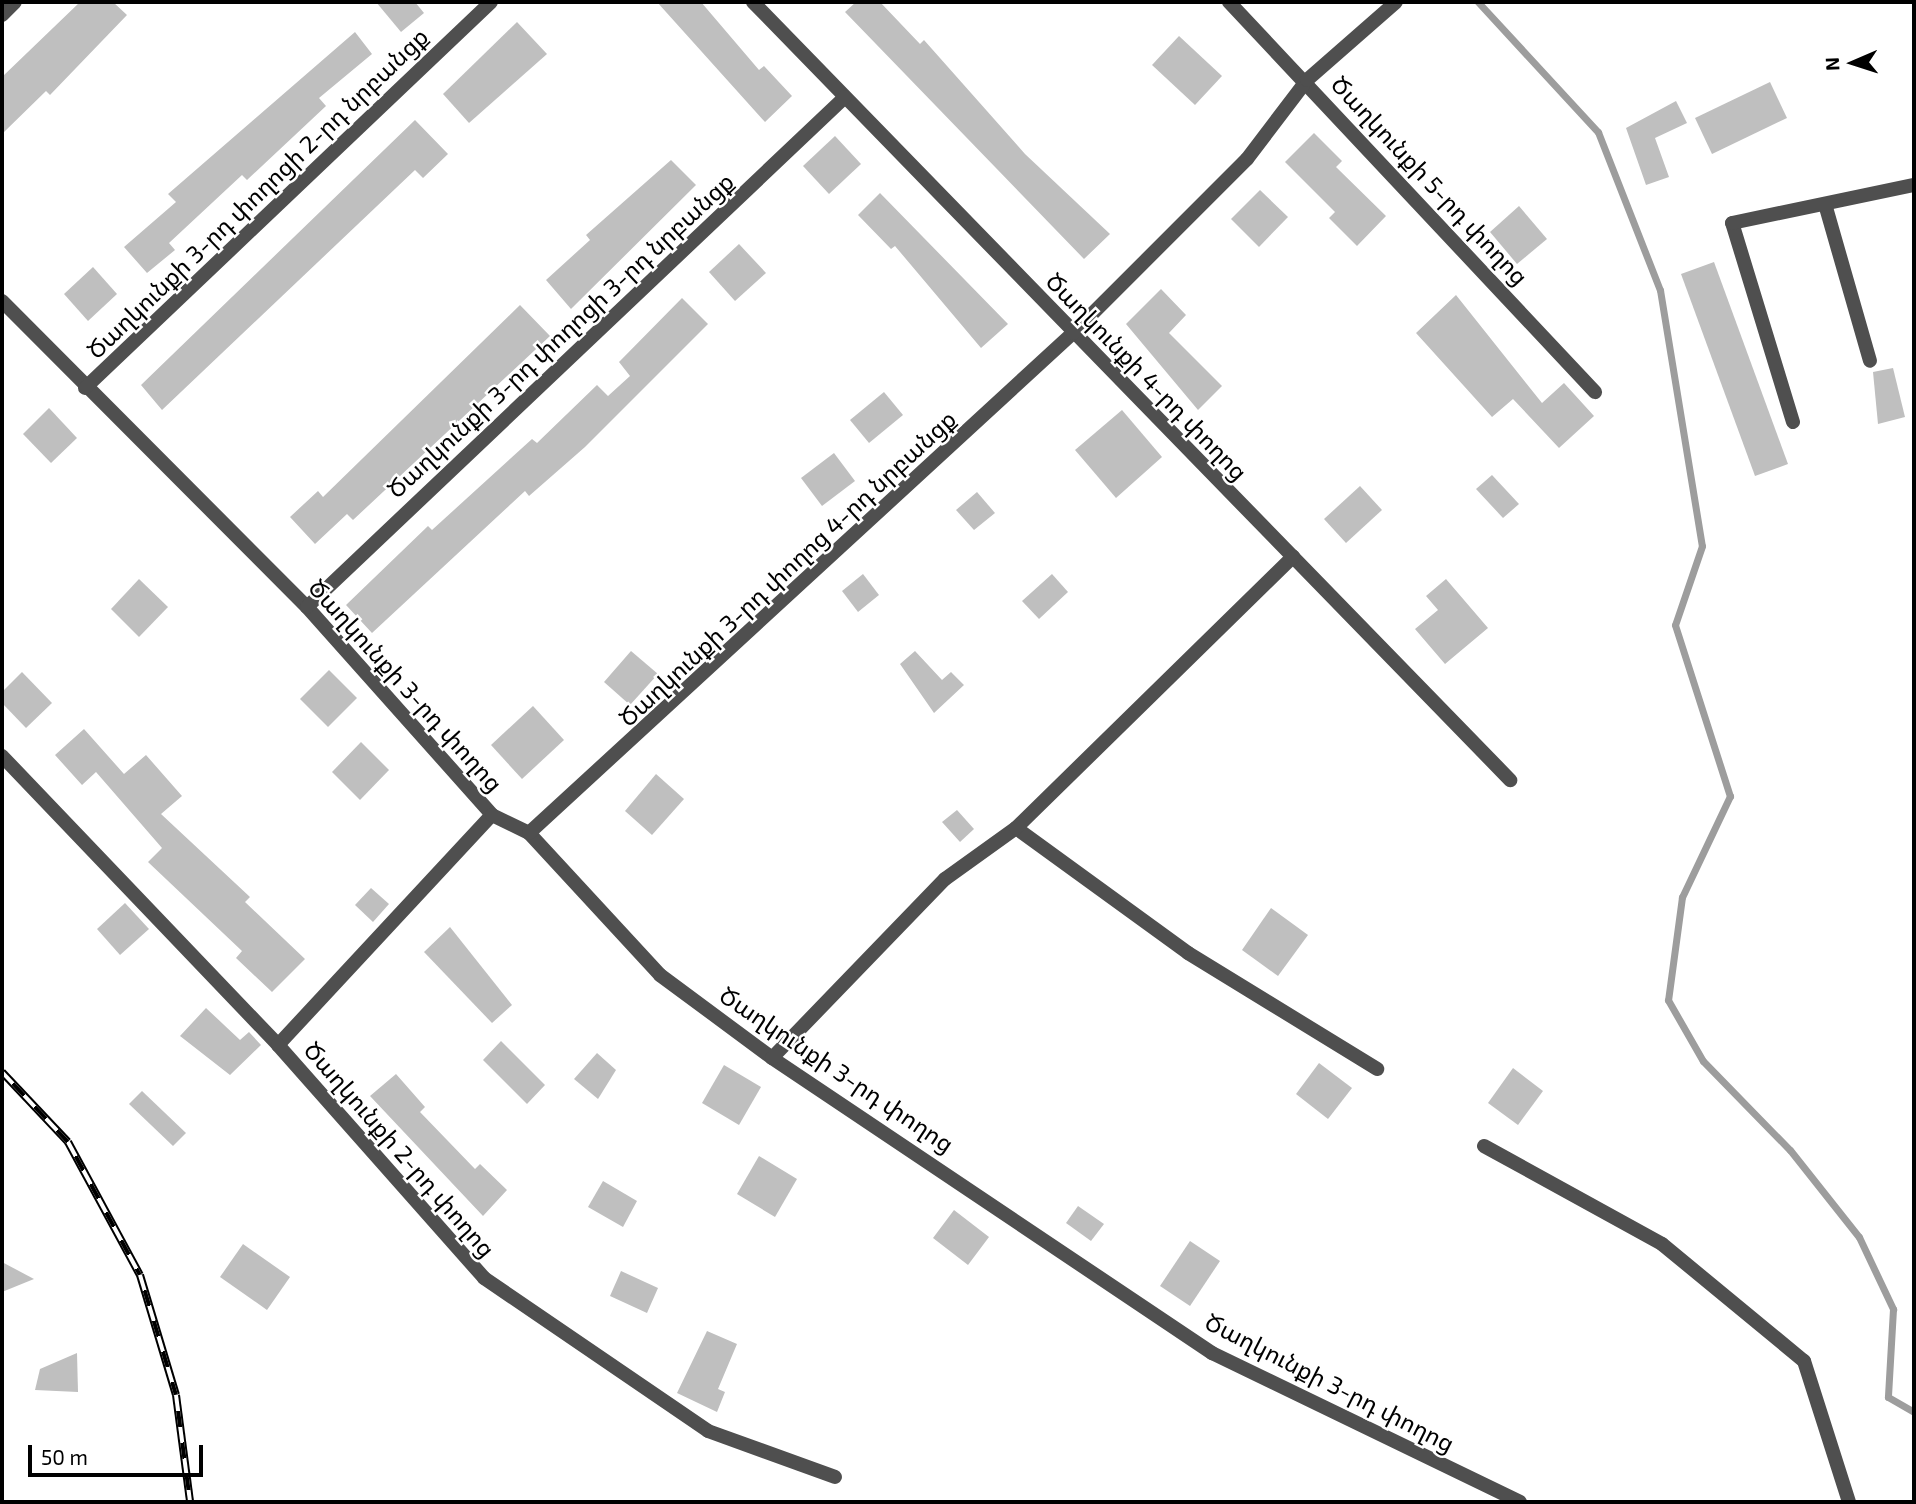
<!DOCTYPE html>
<meta charset="utf-8">
<style>
body{margin:0}
#map{position:relative;width:1916px;height:1504px;overflow:hidden;background:#fff;font-family:"Exo 2","Noto Sans Armenian",sans-serif}
div>[style]{position:absolute}
[style*='--x']{left:calc(var(--x)*1px);top:calc(var(--y)*1px);width:calc(var(--w)*1px);rotate:calc(var(--a)*1deg)}
.stream>*{height:7px;margin:-3.5px;padding:0 3.5px;transform-origin:3.5px;border-radius:3.5px;background:#9d9d9d}
.building>*{inset:0;background:#bfbfbf}
.lane>*{height:14px;margin:-7px;padding:0 7px;transform-origin:7px;border-radius:7px;background:#4f4f4f}
.street>*{height:14px;margin:-7px;padding:0 7px;transform-origin:7px;border-radius:7px;background:#4f4f4f}
.rail>*{height:8px;margin-top:-4px;transform-origin:0;background:repeating-linear-gradient(90deg,#fff 0 16px,#000 0 32px);box-sizing:border-box;border-block:2px solid #000}
span{translate:-50% -50%;white-space:nowrap;text-align:center;line-height:1.15;-webkit-text-stroke:5px #fff;paint-order:stroke}
.street-label{font-size:24px;color:#000}
.frame{position:absolute;inset:0;border:4px solid #000;pointer-events:none}
.north{position:absolute;left:1818px;top:28px;width:70px;height:70px;-webkit-text-stroke:5px #fff;paint-order:stroke;rotate:267deg;font-size:19px;font-weight:700;line-height:28px;text-align:center;color:#000}
.north::after{content:'';display:block;margin:auto;width:24px;height:32px;background:#000;clip-path:polygon(50% 0,100% 100%,50% 72%,0 100%)}
.scale{position:absolute;left:28px;top:1445px;width:175px;height:32px;box-sizing:border-box;border:4px solid #000;border-top:0;padding-left:9px;font-size:21px;line-height:24px;white-space:nowrap;color:#000;-webkit-text-stroke:5px #fff;paint-order:stroke}
</style>
<div id="map">
<div class="stream">
<i style="--x:1478;--y:2;--w:177;--a:47.3"></i>
<i style="--x:1598;--y:132;--w:170;--a:68.6"></i>
<i style="--x:1660;--y:290;--w:259;--a:80.7"></i>
<i style="--x:1702;--y:546;--w:83;--a:108.9"></i>
<i style="--x:1675;--y:625;--w:180;--a:72.2"></i>
<i style="--x:1730;--y:796;--w:112;--a:115.4"></i>
<i style="--x:1682;--y:897;--w:104;--a:97.7"></i>
<i style="--x:1668;--y:1000;--w:70;--a:60.2"></i>
<i style="--x:1703;--y:1061;--w:124;--a:45.7"></i>
<i style="--x:1790;--y:1150;--w:111;--a:51.6"></i>
<i style="--x:1859;--y:1237;--w:80;--a:64.7"></i>
<i style="--x:1893;--y:1309;--w:88;--a:93.3"></i>
<i style="--x:1888;--y:1397;--w:30;--a:30"></i>
</div>
<div class="building">
<i style="clip-path:polygon(80px 2px,113px 2px,127px 15px,50px 95px,46px 91px,2px 134px,2px 77px)"></i>
<i style="clip-path:polygon(376px 2px,415px 2px,424px 13px,401px 32px)"></i>
<i style="clip-path:polygon(657px 2px,701px 2px,759px 70px,764px 66px,792px 96px,765px 122px)"></i>
<i style="clip-path:polygon(856px 2px,880px 2px,920px 44px,924px 40px,1025px 154px,1110px 234px,1084px 259px,845px 12px)"></i>
<i style="clip-path:polygon(517px 22px,547px 54px,469px 123px,443px 94px)"></i>
<i style="clip-path:polygon(355px 32px,372px 54px,319px 98px,326px 106px,247px 180px,242px 175px,169px 243px,175px 250px,147px 273px,124px 247px,176px 202px,168px 194px)"></i>
<i style="clip-path:polygon(1179px 36px,1222px 76px,1195px 105px,1152px 65px)"></i>
<i style="clip-path:polygon(1770px 82px,1787px 118px,1712px 154px,1695px 118px)"></i>
<i style="clip-path:polygon(1676px 101px,1687px 123px,1655px 138px,1669px 177px,1646px 185px,1626px 128px)"></i>
<i style="clip-path:polygon(415px 120px,448px 154px,423px 178px,415px 170px,162px 410px,141px 385px)"></i>
<i style="clip-path:polygon(1314px 133px,1342px 161px,1336px 167px,1386px 216px,1357px 246px,1329px 218px,1335px 212px,1285px 162px)"></i>
<i style="clip-path:polygon(835px 136px,861px 164px,829px 194px,803px 166px)"></i>
<i style="clip-path:polygon(671px 160px,696px 185px,571px 309px,546px 280px,590px 240px,586px 235px)"></i>
<i style="clip-path:polygon(1260px 190px,1288px 217px,1259px 247px,1231px 219px)"></i>
<i style="clip-path:polygon(880px 193px,1008px 324px,981px 348px,895px 246px,891px 249px,858px 215px)"></i>
<i style="clip-path:polygon(1519px 206px,1547px 239px,1517px 264px,1490px 232px)"></i>
<i style="clip-path:polygon(739px 244px,766px 273px,735px 301px,709px 272px)"></i>
<i style="clip-path:polygon(1714px 262px,1788px 464px,1755px 476px,1681px 274px)"></i>
<i style="clip-path:polygon(93px 267px,117px 294px,88px 321px,64px 294px)"></i>
<i style="clip-path:polygon(1161px 289px,1186px 315px,1169px 333px,1222px 386px,1198px 410px,1126px 324px)"></i>
<i style="clip-path:polygon(1456px 295px,1542px 403px,1564px 383px,1594px 416px,1559px 448px,1513px 399px,1492px 417px,1416px 333px)"></i>
<i style="clip-path:polygon(682px 298px,708px 324px,585px 447px,529px 496px,525px 491px,372px 633px,346px 605px,428px 526px,432px 530px,532px 439px,537px 443px,597px 385px,608px 396px,630px 376px,619px 362px)"></i>
<i style="clip-path:polygon(520px 305px,550px 336px,353px 520px,347px 514px,315px 544px,290px 517px,318px 491px,323px 497px)"></i>
<i style="clip-path:polygon(1893px 368px,1905px 417px,1878px 424px,1873px 372px)"></i>
<i style="clip-path:polygon(884px 392px,903px 415px,869px 443px,850px 420px)"></i>
<i style="clip-path:polygon(49px 408px,77px 438px,51px 463px,23px 434px)"></i>
<i style="clip-path:polygon(1122px 410px,1162px 457px,1116px 498px,1075px 450px)"></i>
<i style="clip-path:polygon(834px 453px,855px 481px,822px 506px,801px 478px)"></i>
<i style="clip-path:polygon(1492px 475px,1519px 504px,1503px 518px,1476px 489px)"></i>
<i style="clip-path:polygon(1360px 486px,1382px 510px,1346px 543px,1324px 519px)"></i>
<i style="clip-path:polygon(977px 492px,995px 513px,974px 530px,956px 510px)"></i>
<i style="clip-path:polygon(863px 574px,879px 595px,858px 612px,842px 591px)"></i>
<i style="clip-path:polygon(1052px 574px,1068px 592px,1039px 619px,1022px 601px)"></i>
<i style="clip-path:polygon(139px 579px,168px 607px,139px 637px,111px 609px)"></i>
<i style="clip-path:polygon(1446px 579px,1488px 628px,1445px 664px,1415px 629px,1438px 610px,1426px 596px)"></i>
<i style="clip-path:polygon(631px 651px,658px 674px,630px 705px,604px 682px)"></i>
<i style="clip-path:polygon(915px 651px,942px 680px,951px 672px,964px 685px,934px 713px,900px 664px)"></i>
<i style="clip-path:polygon(329px 670px,357px 698px,328px 727px,300px 699px)"></i>
<i style="clip-path:polygon(22px 672px,52px 703px,26px 728px,2px 703px,2px 692px)"></i>
<i style="clip-path:polygon(533px 706px,564px 740px,522px 779px,491px 745px)"></i>
<i style="clip-path:polygon(84px 729px,124px 774px,146px 755px,182px 796px,161px 814px,250px 897px,245px 902px,305px 959px,272px 992px,236px 958px,242px 951px,148px 862px,162px 848px,96px 772px,82px 785px,55px 755px)"></i>
<i style="clip-path:polygon(361px 742px,389px 770px,360px 800px,332px 772px)"></i>
<i style="clip-path:polygon(656px 774px,684px 799px,652px 835px,625px 811px)"></i>
<i style="clip-path:polygon(957px 810px,974px 829px,960px 842px,942px 822px)"></i>
<i style="clip-path:polygon(371px 888px,389px 904px,373px 922px,355px 905px)"></i>
<i style="clip-path:polygon(125px 903px,149px 929px,120px 955px,97px 929px)"></i>
<i style="clip-path:polygon(1271px 908px,1308px 935px,1278px 976px,1242px 950px)"></i>
<i style="clip-path:polygon(450px 927px,512px 1005px,492px 1023px,424px 952px)"></i>
<i style="clip-path:polygon(206px 1008px,240px 1040px,249px 1032px,261px 1045px,230px 1075px,180px 1036px)"></i>
<i style="clip-path:polygon(501px 1041px,545px 1085px,527px 1104px,483px 1060px)"></i>
<i style="clip-path:polygon(597px 1053px,616px 1070px,598px 1099px,574px 1079px)"></i>
<i style="clip-path:polygon(1319px 1063px,1352px 1088px,1328px 1119px,1296px 1094px)"></i>
<i style="clip-path:polygon(724px 1065px,761px 1087px,739px 1125px,702px 1103px)"></i>
<i style="clip-path:polygon(1513px 1068px,1543px 1091px,1518px 1125px,1488px 1103px)"></i>
<i style="clip-path:polygon(396px 1074px,425px 1107px,420px 1112px,475px 1169px,480px 1164px,507px 1190px,483px 1216px,370px 1096px)"></i>
<i style="clip-path:polygon(142px 1091px,186px 1133px,173px 1146px,129px 1104px)"></i>
<i style="clip-path:polygon(759px 1156px,797px 1179px,775px 1217px,737px 1194px)"></i>
<i style="clip-path:polygon(603px 1181px,637px 1201px,623px 1227px,588px 1207px)"></i>
<i style="clip-path:polygon(1078px 1206px,1104px 1224px,1091px 1241px,1066px 1223px)"></i>
<i style="clip-path:polygon(954px 1210px,989px 1237px,968px 1265px,933px 1238px)"></i>
<i style="clip-path:polygon(1190px 1241px,1220px 1261px,1190px 1306px,1160px 1286px)"></i>
<i style="clip-path:polygon(243px 1244px,290px 1277px,267px 1310px,220px 1277px)"></i>
<i style="clip-path:polygon(2px 1262px,34px 1279px,2px 1292px)"></i>
<i style="clip-path:polygon(621px 1271px,658px 1288px,647px 1313px,610px 1296px)"></i>
<i style="clip-path:polygon(707px 1331px,737px 1344px,718px 1389px,725px 1392px,717px 1412px,677px 1393px)"></i>
<i style="clip-path:polygon(77px 1353px,78px 1392px,35px 1390px,40px 1369px)"></i>
</div>
<div class="lane">
<i style="--x:1825;--y:204;--w:163;--a:74"></i>
<i style="--x:1793;--y:422;--w:208;--a:-107"></i>
<i style="--x:1732;--y:223;--w:186;--a:-11.8"></i>
<i style="--x:1016;--y:828;--w:213;--a:36"></i>
<i style="--x:1188;--y:953;--w:222;--a:31.5"></i>
<i style="--x:278;--y:1045;--w:314;--a:-47.1"></i>
</div>
<div class="street">
<i style="--x:753;--y:2;--w:1086;--a:45.78"></i>
<i style="--x:1229;--y:2;--w:535;--a:46.82"></i>
<i style="--x:2;--y:15;--w:18;--a:-45"></i>
<i style="--x:2;--y:301;--w:432;--a:45.1"></i>
<i style="--x:307;--y:607;--w:278;--a:48.3"></i>
<i style="--x:492;--y:815;--w:41;--a:25.9"></i>
<i style="--x:529;--y:833;--w:193;--a:47.3"></i>
<i style="--x:660;--y:975;--w:139;--a:36.5"></i>
<i style="--x:772;--y:1058;--w:530;--a:33.84"></i>
<i style="--x:1212;--y:1353;--w:342;--a:25.8"></i>
<i style="--x:85;--y:388;--w:560;--a:-43.55"></i>
<i style="--x:307;--y:607;--w:741;--a:-43.47"></i>
<i style="--x:2;--y:756;--w:400;--a:46.3"></i>
<i style="--x:278;--y:1045;--w:311;--a:48.5"></i>
<i style="--x:484;--y:1278;--w:271;--a:34.3"></i>
<i style="--x:708;--y:1431;--w:135;--a:19.9"></i>
<i style="--x:529;--y:833;--w:739;--a:-42.59"></i>
<i style="--x:1073;--y:333;--w:246;--a:-45"></i>
<i style="--x:1247;--y:159;--w:99;--a:-52.8"></i>
<i style="--x:1307;--y:80;--w:118;--a:-41.2"></i>
<i style="--x:772;--y:1058;--w:249;--a:-46"></i>
<i style="--x:945;--y:879;--w:87;--a:-35.7"></i>
<i style="--x:1016;--y:828;--w:388;--a:-44.4"></i>
<i style="--x:1484;--y:1146;--w:203;--a:28.8"></i>
<i style="--x:1662;--y:1244;--w:184;--a:39.5"></i>
<i style="--x:1804;--y:1361;--w:148;--a:72.3"></i>
</div>
<div class="rail">
<i style="--x:2;--y:1072;--w:96;--a:46.7"></i>
<i style="--x:68;--y:1142;--w:151;--a:61.6"></i>
<i style="--x:140;--y:1275;--w:125;--a:73.3"></i>
<i style="--x:176;--y:1395;--w:108;--a:82.5"></i>
</div>
<div class="street-label">
<span style="left:1430px;top:180px;rotate:47deg">Ծաղկունքի 5-րդ փողոց</span>
<span style="left:257px;top:193px;rotate:-44deg">Ծաղկունքի 3-րդ փողոցի 2-րդ նրբանցք</span>
<span style="left:560px;top:335px;rotate:-43deg">Ծաղկունքի 3-րդ փողոցի 3-րդ նրբանցք</span>
<span style="left:1147px;top:376px;rotate:46deg">Ծաղկունքի 4-րդ փողոց</span>
<span style="left:787px;top:568px;rotate:-43deg">Ծաղկունքի 3-րդ փողոց 4-րդ նրբանցք</span>
<span style="left:406px;top:685px;rotate:48deg">Ծաղկունքի 3-րդ փողոց</span>
<span style="left:837px;top:1069px;rotate:34deg">Ծաղկունքի 3-րդ փողոց</span>
<span style="left:400px;top:1149px;rotate:49deg">Ծաղկունքի 2-րդ փողոց</span>
<span style="left:1330px;top:1382px;rotate:27deg">Ծաղկունքի 3-րդ փողոց</span>
</div>
<div class="frame"></div>
<div class="north">N</div>
<div class="scale">50 m</div>
</div>
